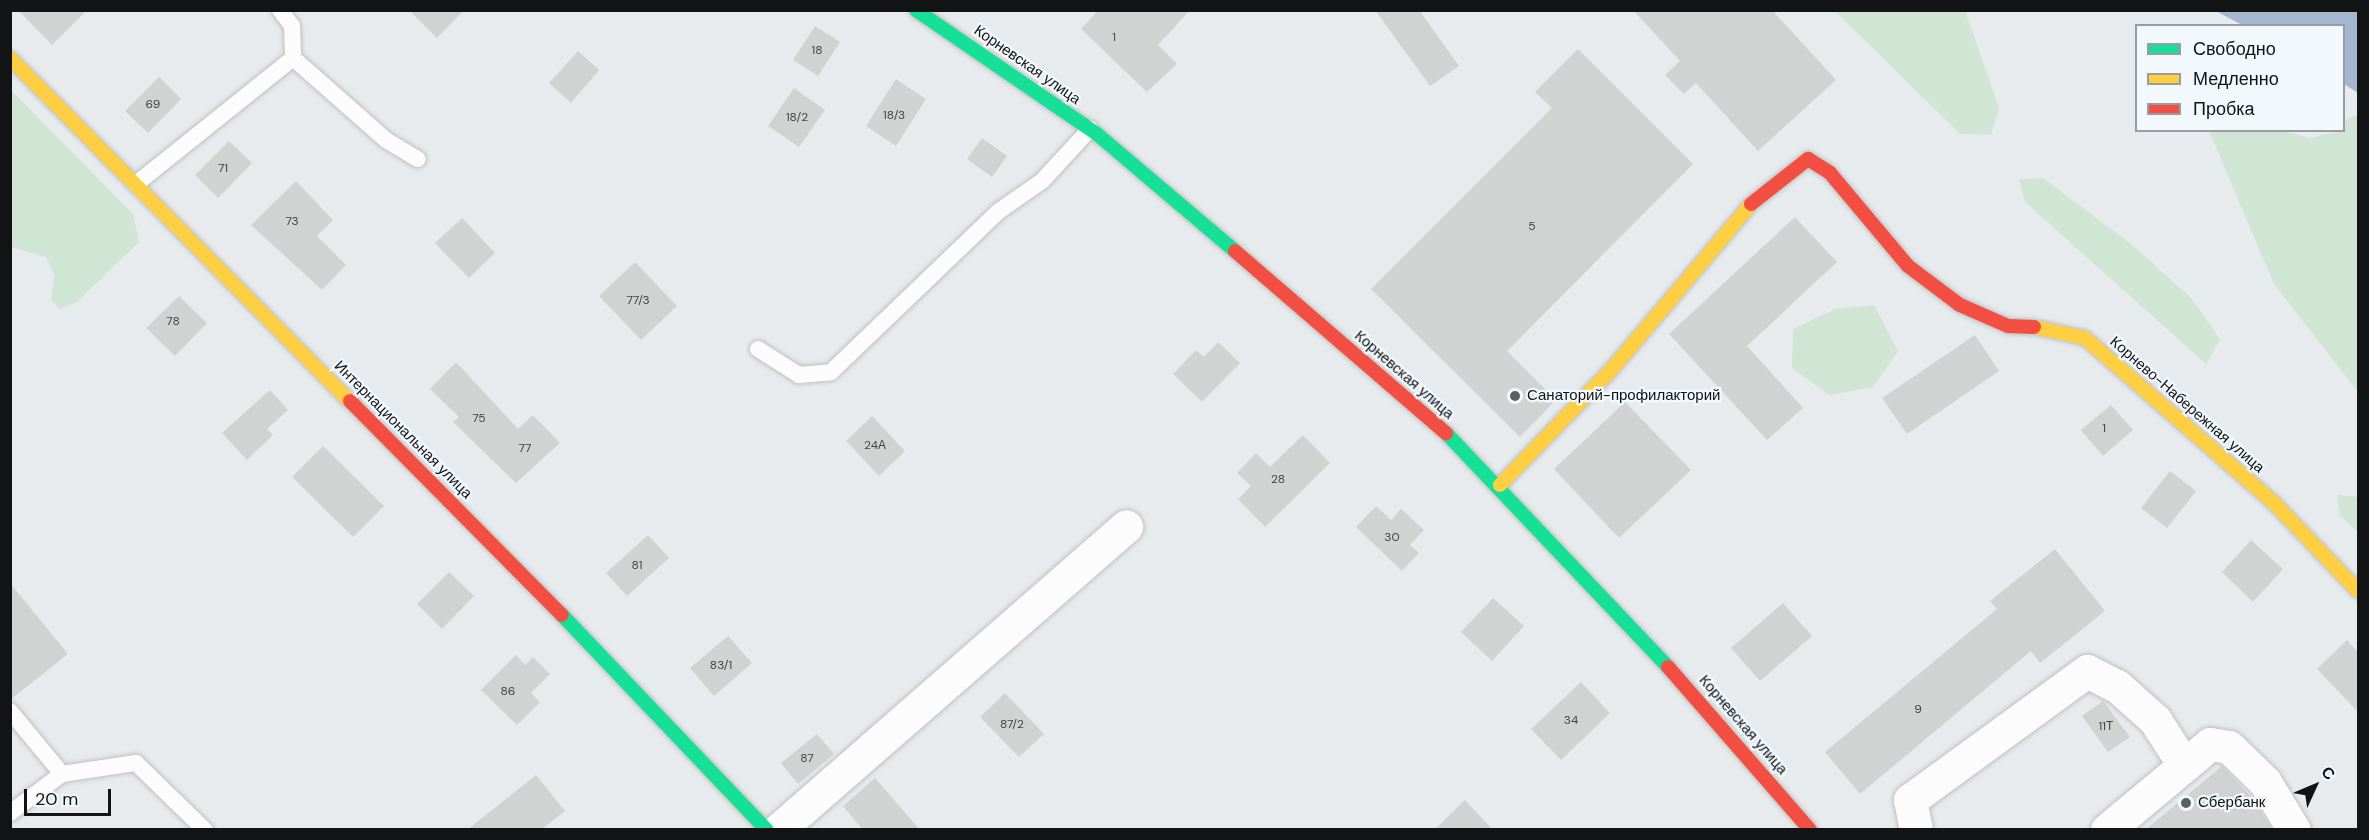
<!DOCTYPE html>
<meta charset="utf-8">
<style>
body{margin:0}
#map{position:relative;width:2369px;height:840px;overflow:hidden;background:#e8ebed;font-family:"DM Sans",sans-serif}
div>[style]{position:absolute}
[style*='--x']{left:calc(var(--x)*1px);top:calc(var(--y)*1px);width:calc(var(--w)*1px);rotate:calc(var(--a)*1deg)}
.green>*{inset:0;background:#d0e5d3}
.water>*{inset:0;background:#a4b6d0}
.building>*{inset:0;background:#d1d2d2}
.roads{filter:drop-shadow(0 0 2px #bfc1c2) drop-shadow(0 0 2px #bfc1c2)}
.lane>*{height:16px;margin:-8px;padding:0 8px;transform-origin:8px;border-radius:8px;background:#fcfcfc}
.street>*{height:33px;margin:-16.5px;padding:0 16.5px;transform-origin:16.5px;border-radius:16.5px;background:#fcfcfc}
.fast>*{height:14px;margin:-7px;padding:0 7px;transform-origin:7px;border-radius:7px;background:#16e098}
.slow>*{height:14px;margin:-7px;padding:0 7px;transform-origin:7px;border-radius:7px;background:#ffcf43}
.jam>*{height:14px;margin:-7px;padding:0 7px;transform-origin:7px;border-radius:7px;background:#f24e42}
.dots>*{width:16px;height:16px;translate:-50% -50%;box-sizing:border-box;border:3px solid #f3f8fd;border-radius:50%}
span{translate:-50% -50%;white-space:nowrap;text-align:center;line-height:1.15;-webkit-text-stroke:4.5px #f3f8fd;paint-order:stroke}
.number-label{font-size:12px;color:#414344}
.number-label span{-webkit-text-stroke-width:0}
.street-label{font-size:15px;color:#111314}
.poi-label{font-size:15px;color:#111314}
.left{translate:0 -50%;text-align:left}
.frame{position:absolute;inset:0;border:12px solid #111314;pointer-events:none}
.legend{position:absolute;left:2135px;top:24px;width:210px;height:108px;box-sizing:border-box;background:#f3f8fd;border:2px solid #999ca0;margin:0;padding:8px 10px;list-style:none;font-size:18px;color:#111314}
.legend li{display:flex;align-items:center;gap:12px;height:30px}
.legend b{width:30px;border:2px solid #999ca0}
.north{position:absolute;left:2285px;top:756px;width:60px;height:60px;-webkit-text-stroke:4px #f3f8fd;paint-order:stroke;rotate:46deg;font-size:16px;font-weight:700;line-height:24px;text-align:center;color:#111314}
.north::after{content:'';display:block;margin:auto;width:21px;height:27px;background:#111314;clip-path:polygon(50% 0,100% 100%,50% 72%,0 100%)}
.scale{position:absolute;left:24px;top:789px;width:87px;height:27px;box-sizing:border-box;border:3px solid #111314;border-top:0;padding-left:8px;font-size:18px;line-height:21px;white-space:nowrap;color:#111314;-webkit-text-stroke:4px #f3f8fd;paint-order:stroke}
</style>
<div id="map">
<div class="green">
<i style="clip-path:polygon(1835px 11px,1965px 11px,1999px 108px,1991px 135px,1960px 134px)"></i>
<i style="clip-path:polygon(11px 90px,133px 214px,139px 242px,77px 302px,60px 309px,51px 300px,54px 275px,46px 257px,11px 247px)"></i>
<i style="clip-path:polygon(2358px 114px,2358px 392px,2274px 284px,2209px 131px,2284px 131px,2309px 138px,2344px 130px,2344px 121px)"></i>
<i style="clip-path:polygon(2043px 178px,2135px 247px,2192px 299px,2220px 339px,2206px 364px,2025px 202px,2019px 179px)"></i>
<i style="clip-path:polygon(1874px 305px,1898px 351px,1873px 387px,1829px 395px,1792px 368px,1793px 329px,1835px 309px)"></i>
<i style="clip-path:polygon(2337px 495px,2358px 497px,2358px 533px,2340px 515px)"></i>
</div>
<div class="water">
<i style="clip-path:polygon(2216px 11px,2358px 11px,2358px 93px,2344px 84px,2344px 26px,2242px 25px)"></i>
</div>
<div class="building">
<i style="clip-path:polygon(18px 10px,87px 10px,52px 45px)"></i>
<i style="clip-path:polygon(409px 10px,464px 10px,437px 38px)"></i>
<i style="clip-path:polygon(1098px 10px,1190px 10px,1158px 45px,1177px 64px,1147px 92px,1081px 29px)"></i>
<i style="clip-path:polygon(1375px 10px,1419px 10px,1459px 66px,1430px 86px)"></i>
<i style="clip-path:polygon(1633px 10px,1772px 10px,1836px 80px,1758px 151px,1696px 83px,1684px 94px,1665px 75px,1680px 61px)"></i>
<i style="clip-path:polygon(815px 26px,840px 42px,818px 76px,793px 60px)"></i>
<i style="clip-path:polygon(1578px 49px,1693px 164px,1507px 351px,1556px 400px,1520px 437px,1371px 289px,1552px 108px,1535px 92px)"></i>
<i style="clip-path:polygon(578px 51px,599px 70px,571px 103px,549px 83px)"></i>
<i style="clip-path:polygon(159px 77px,181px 99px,148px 133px,125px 111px)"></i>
<i style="clip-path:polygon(896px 79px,926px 99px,896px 146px,866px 126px)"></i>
<i style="clip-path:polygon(794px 88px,825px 110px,799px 147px,768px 126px)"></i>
<i style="clip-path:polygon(982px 138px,1007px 156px,992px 177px,967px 159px)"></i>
<i style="clip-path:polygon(229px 141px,252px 163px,218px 198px,195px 175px)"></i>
<i style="clip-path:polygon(296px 181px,333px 220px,317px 236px,346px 265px,322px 290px,251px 225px)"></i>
<i style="clip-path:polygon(1795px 217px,1837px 262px,1747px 346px,1803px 408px,1767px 440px,1669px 334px)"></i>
<i style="clip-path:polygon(462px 218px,495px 253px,469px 278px,435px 243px)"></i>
<i style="clip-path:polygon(635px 262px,677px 306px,641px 340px,599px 296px)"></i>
<i style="clip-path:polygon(179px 296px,207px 323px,175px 356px,146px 328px)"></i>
<i style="clip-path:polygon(1975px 335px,1999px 371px,1907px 434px,1882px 398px)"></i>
<i style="clip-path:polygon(1218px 342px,1240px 363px,1202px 402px,1173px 374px,1196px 350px,1204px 357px)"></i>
<i style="clip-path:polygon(456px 362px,518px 429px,533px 415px,560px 443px,516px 483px,453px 422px,459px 417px,430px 389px)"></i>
<i style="clip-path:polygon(270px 390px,288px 410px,267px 429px,273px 435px,247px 460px,222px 433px)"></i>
<i style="clip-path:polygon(1625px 402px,1691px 470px,1619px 538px,1554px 469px)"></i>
<i style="clip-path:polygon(2111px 405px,2133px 430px,2103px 456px,2081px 430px)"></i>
<i style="clip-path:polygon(872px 416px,905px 451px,879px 476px,846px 441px)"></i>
<i style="clip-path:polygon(1303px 435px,1330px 463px,1265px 527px,1238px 499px,1251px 486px,1237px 473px,1256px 453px,1270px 467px)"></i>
<i style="clip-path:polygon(323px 446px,384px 506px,353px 537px,292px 477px)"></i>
<i style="clip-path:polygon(2170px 471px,2196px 491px,2167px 528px,2141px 508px)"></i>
<i style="clip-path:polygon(1376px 506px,1391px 520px,1401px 509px,1424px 530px,1410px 545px,1419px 553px,1402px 571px,1356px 527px)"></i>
<i style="clip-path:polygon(648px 535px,669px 558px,627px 596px,606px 573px)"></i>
<i style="clip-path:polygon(2251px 540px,2283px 569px,2253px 602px,2222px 572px)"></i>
<i style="clip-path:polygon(2055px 549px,2105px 611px,2040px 663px,2031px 651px,1860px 794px,1825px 752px,1997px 609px,1990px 601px)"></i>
<i style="clip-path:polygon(449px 572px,474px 596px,442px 629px,417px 604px)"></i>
<i style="clip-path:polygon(10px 583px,68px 654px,10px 700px)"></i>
<i style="clip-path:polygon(1493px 598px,1524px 626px,1492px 661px,1461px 632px)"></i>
<i style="clip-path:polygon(1783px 603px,1812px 636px,1760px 681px,1731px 648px)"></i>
<i style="clip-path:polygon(728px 636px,752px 663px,714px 696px,690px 668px)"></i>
<i style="clip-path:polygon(2347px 640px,2358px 652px,2358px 712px,2317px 669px)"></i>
<i style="clip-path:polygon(516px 655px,525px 665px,533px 657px,550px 674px,531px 693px,540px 702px,517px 725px,481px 690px)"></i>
<i style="clip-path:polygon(1581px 682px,1610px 713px,1561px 760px,1531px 729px)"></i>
<i style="clip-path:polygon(1005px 693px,1044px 734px,1019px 757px,980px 717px)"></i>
<i style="clip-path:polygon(2103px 701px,2130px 737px,2108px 752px,2082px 716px)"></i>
<i style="clip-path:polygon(817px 734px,834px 754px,798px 784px,781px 763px)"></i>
<i style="clip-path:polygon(2222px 766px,2254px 800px,2272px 830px,2145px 830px)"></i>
<i style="clip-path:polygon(536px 775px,565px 811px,541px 830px,467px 830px)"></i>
<i style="clip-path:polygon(875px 778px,920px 830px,863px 830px,843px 806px)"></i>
<i style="clip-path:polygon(1465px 800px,1493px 830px,1434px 830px)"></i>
</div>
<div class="roads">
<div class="lane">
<i style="--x:280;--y:10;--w:20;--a:53"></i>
<i style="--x:292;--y:26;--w:32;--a:88"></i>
<i style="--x:136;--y:184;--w:201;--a:-38.7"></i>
<i style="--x:293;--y:58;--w:124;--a:41.4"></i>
<i style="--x:386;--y:140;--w:37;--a:31"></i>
<i style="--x:758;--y:349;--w:49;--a:32.4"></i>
<i style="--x:799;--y:375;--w:32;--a:-5"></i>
<i style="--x:831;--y:372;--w:233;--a:-43.8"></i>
<i style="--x:999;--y:211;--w:52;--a:-34.9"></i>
<i style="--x:1042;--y:181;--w:71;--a:-47.3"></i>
<i style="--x:10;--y:711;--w:82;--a:50.5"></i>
<i style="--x:10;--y:813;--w:65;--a:-36.9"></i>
<i style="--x:62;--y:774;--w:75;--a:-8.5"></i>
<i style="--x:136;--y:763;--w:96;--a:44.2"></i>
</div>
<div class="street">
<i style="--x:778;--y:830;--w:462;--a:-41.1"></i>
<i style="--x:1916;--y:830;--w:31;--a:-101"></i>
<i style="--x:1910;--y:800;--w:219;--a:-36.1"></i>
<i style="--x:2087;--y:671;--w:34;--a:27"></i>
<i style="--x:2117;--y:686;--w:51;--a:41.8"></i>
<i style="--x:2155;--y:720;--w:54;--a:57.2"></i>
<i style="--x:2107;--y:830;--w:134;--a:-39.9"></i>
<i style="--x:2210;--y:744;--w:19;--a:9"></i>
<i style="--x:2229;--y:747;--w:50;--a:44.2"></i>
<i style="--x:2265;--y:782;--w:56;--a:58.9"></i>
</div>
<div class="fast">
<i style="--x:916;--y:10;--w:219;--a:34.4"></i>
<i style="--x:1097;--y:134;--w:181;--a:40.3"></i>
<i style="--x:1446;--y:433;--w:323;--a:46.5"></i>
<i style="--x:562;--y:615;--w:297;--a:46.4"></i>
</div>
<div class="slow">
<i style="--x:10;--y:58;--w:483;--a:45.3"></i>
<i style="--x:2034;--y:327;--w:52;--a:12.2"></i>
<i style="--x:2085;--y:338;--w:252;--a:41.1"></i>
<i style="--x:2275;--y:504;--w:120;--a:46.3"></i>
<i style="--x:1500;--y:485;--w:161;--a:-46"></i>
<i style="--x:1612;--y:369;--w:216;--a:-49.9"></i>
</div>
<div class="jam">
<i style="--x:1751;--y:204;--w:73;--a:-38.3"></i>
<i style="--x:1808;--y:159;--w:26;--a:32"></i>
<i style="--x:1830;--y:173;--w:121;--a:50"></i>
<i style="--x:1908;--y:266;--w:65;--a:36.9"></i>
<i style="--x:1960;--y:305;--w:52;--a:23.6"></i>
<i style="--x:2008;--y:326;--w:26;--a:2"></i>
<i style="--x:1235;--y:251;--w:279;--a:40.8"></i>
<i style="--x:350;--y:401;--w:301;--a:45.3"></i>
<i style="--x:1668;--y:667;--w:216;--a:48.9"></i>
</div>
</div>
<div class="dots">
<i style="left:1515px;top:396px;background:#5c5f60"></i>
<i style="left:2186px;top:803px;background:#5c5f60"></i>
</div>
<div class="number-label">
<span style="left:1114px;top:38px">1</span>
<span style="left:817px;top:51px">18</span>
<span style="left:153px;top:105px">69</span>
<span style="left:894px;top:116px">18/3</span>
<span style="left:797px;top:118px">18/2</span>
<span style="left:223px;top:169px">71</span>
<span style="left:292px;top:222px">73</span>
<span style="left:1532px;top:227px">5</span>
<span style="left:638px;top:301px">77/3</span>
<span style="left:173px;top:322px">78</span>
<span style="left:479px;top:419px">75</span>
<span style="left:2104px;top:429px">1</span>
<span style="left:875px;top:446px">24А</span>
<span style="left:525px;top:449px">77</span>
<span style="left:1278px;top:480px">28</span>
<span style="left:1392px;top:538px">30</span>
<span style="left:637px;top:566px">81</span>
<span style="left:721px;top:666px">83/1</span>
<span style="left:508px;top:692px">86</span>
<span style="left:1918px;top:710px">9</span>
<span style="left:1571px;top:721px">34</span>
<span style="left:1012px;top:725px">87/2</span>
<span style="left:2106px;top:727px">11Т</span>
<span style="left:807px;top:759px">87</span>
</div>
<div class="street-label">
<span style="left:1027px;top:65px;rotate:35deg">Корневская улица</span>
<span style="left:1404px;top:375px;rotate:41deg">Корневская улица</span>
<span style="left:2187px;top:405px;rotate:41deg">Корнево-Набережная улица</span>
<span style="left:403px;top:430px;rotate:45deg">Интернациональная улица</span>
<span style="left:1743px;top:725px;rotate:49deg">Корневская улица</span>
</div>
<div class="poi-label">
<span class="left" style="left:1527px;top:396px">Санаторий-профилакторий</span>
<span class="left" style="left:2198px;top:803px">Сбербанк</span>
</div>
<div class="frame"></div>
<ul class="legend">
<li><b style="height:8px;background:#16e098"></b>Свободно</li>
<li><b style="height:8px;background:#ffcf43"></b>Медленно</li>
<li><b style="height:8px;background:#f24e42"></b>Пробка</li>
</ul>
<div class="north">С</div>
<div class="scale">20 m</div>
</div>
